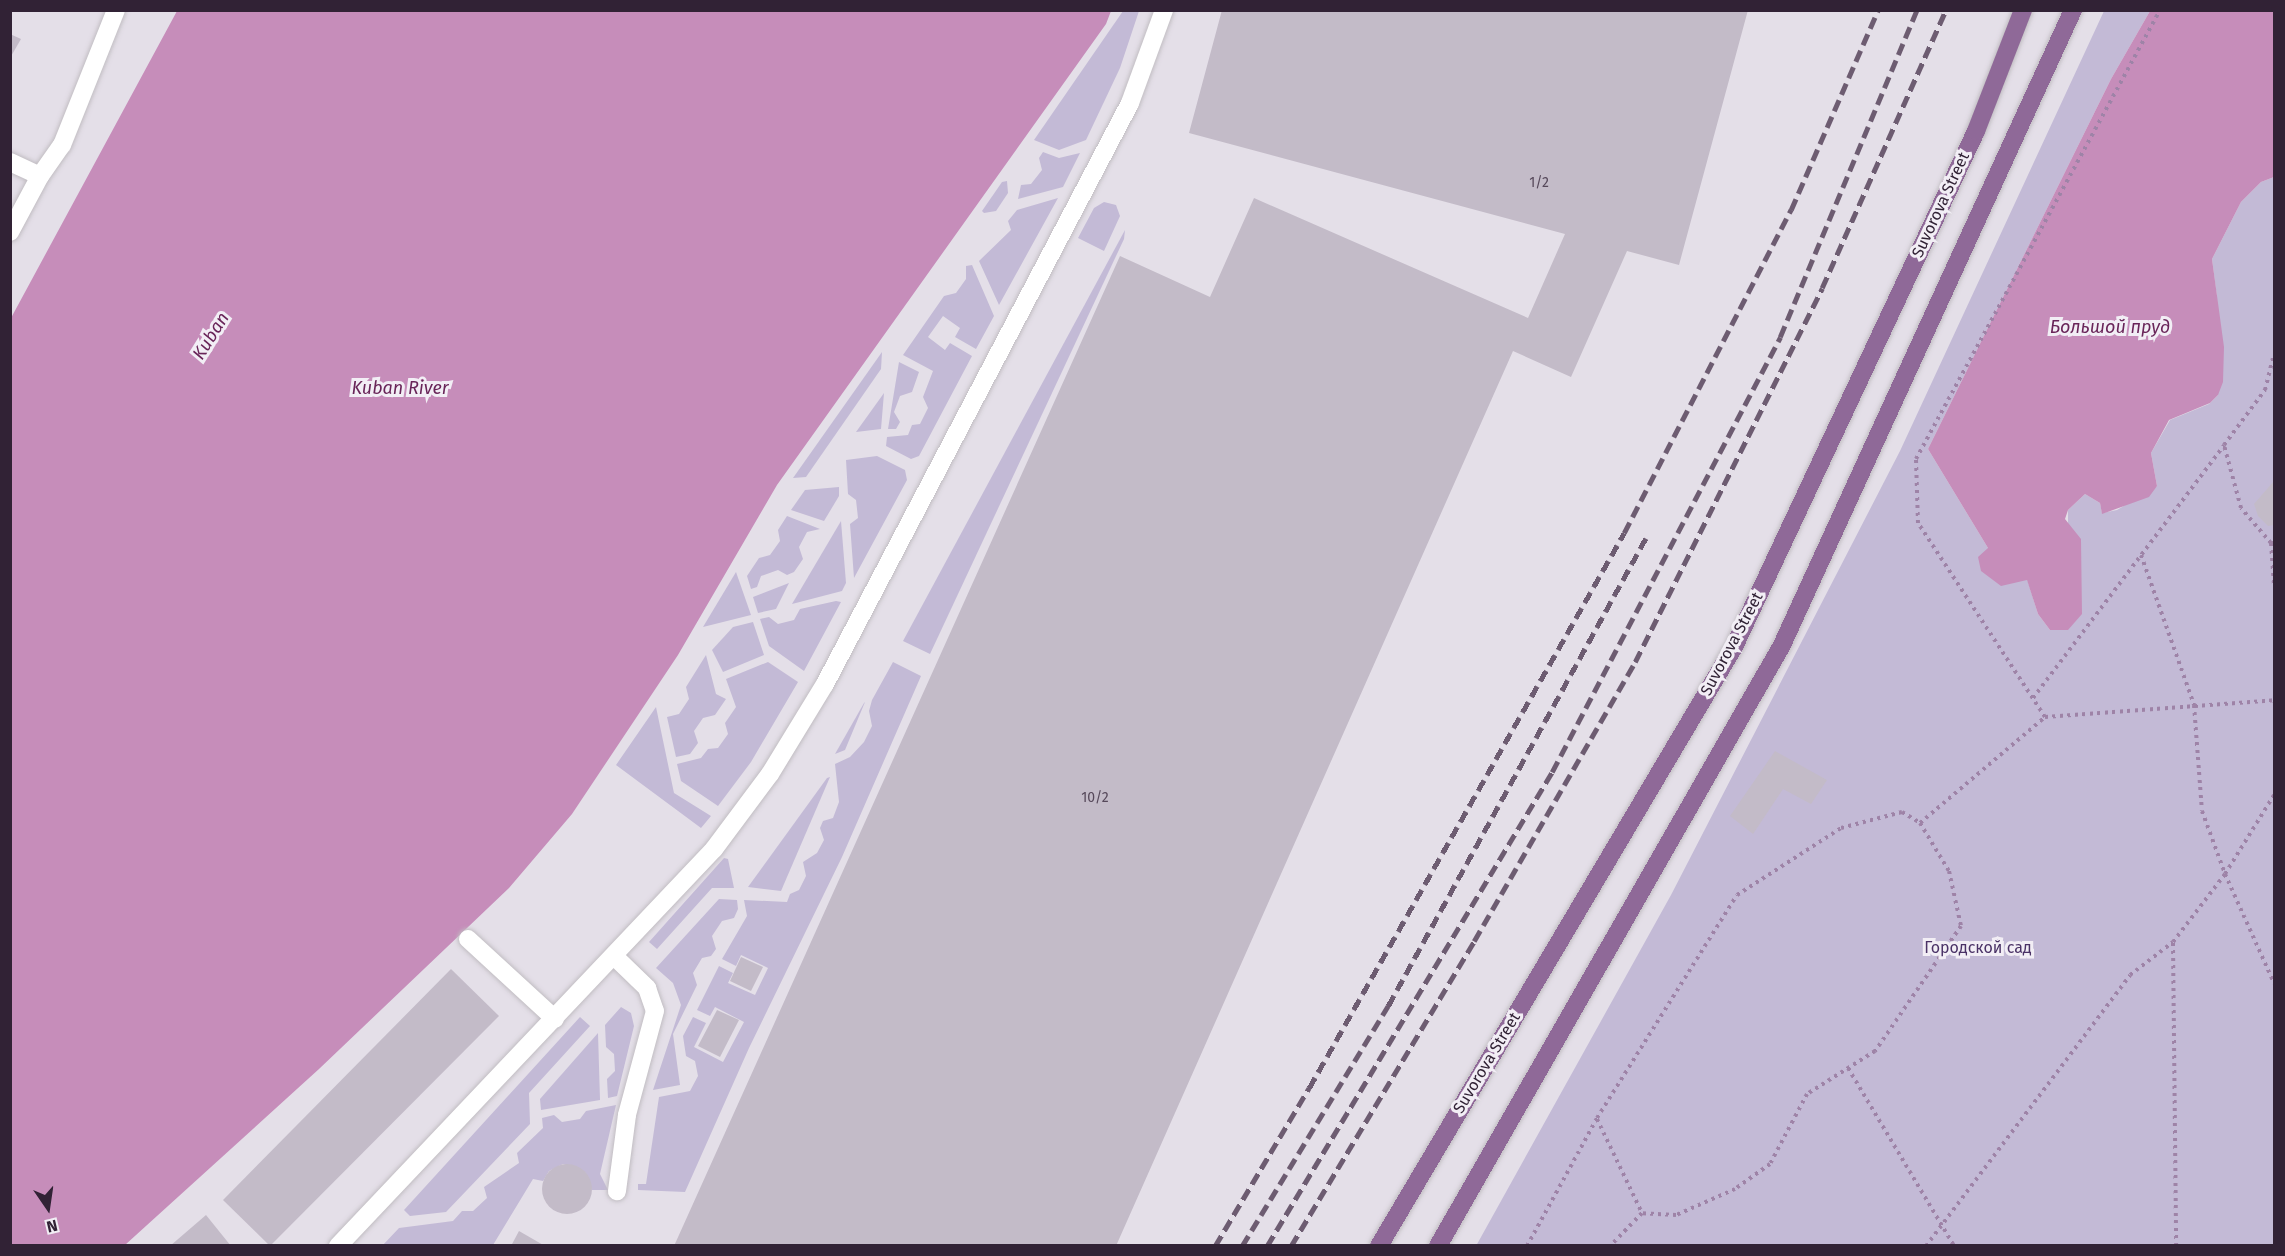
<!DOCTYPE html>
<meta charset="utf-8">
<style>
body{margin:0}
#map{position:relative;width:2285px;height:1256px;overflow:hidden;background:#e4dfe8;font-family:"Fira Sans",sans-serif}
div>[style]{position:absolute}
[style*='--x']{left:calc(var(--x)*1px);top:calc(var(--y)*1px);width:calc(var(--w)*1px);rotate:calc(var(--a)*1deg)}
.green>*{inset:0;background:#c3bad6}
.water>*{inset:0;background:#c68dba}
.building>*{inset:0;background:#c3bbc8}
.round{border-radius:50%}
.path>*{height:4px;margin-top:-2px;transform-origin:0;background:repeating-linear-gradient(90deg,#9e83a7 0 3px,transparent 0 7.5px)}
.roads{filter:drop-shadow(0 0 2px #c1bdc2) drop-shadow(0 0 2px #c1bdc2)}
.minor>*{height:18px;margin:-9px;padding:0 9px;transform-origin:9px;border-radius:9px;background:#fff}
.major>*{height:18px;margin:-9px;padding:0 9px;transform-origin:9px;border-radius:9px;background:#8f6998}
.rail>*{height:4.5px;margin-top:-2.25px;transform-origin:0;background:repeating-linear-gradient(90deg,#6d5c71 0 12px,transparent 0 18px)}
span{translate:-50% -50%;white-space:nowrap;text-align:center;line-height:1.15;-webkit-text-stroke:6px #f2eef5;paint-order:stroke}
.number-label{font-size:14px;color:#56485a}
.number-label span{-webkit-text-stroke-width:0}
.street-label{font-size:16px;color:#312235}
.park-label{font-size:16px;color:#4a3266}
.water-label{font-size:18px;color:#692559;font-style:italic}
.frame{position:absolute;inset:0;border:12px solid #312235;pointer-events:none}
.north{position:absolute;left:18px;top:1178px;width:60px;height:60px;-webkit-text-stroke:4px #f2eef5;paint-order:stroke;rotate:167deg;font-size:16px;font-weight:700;line-height:24px;text-align:center;color:#312235}
.north::after{content:'';display:block;margin:auto;width:21px;height:27px;background:#312235;clip-path:polygon(50% 0,100% 100%,50% 72%,0 100%)}
</style>
<div id="map">
<div class="green">
<i style="clip-path:polygon(1123px 11px,1139px 11px,1120px 68px,1086px 140px,1059px 150px,1034px 140px)"></i>
<i style="clip-path:polygon(2104px 11px,2150px 11px,2111px 79px,1928px 449px,1988px 548px,2027px 579px,2038px 614px,2050px 630px,2068px 629px,2068px 510px,2085px 494px,2100px 503px,2102px 513px,2117px 510px,2157px 486px,2151px 453px,2170px 420px,2209px 404px,2218px 395px,2217px 297px,2212px 259px,2241px 202px,2261px 182px,2274px 177px,2274px 1245px,1476px 1246px,1671px 895px,1900px 451px)"></i>
<i style="clip-path:polygon(1043px 152px,1059px 158px,1080px 153px,1063px 187px,1018px 199px,1021px 185px,1031px 184px,1042px 170px,1039px 158px)"></i>
<i style="clip-path:polygon(1007px 181px,1008px 193px,996px 211px,984px 213px,982px 211px,1002px 182px)"></i>
<i style="clip-path:polygon(1058px 198px,999px 305px,979px 261px,1011px 230px,1008px 221px,1017px 210px)"></i>
<i style="clip-path:polygon(1104px 202px,1116px 205px,1120px 216px,1104px 251px,1078px 238px,1094px 208px)"></i>
<i style="clip-path:polygon(1125px 230px,1124px 239px,930px 654px,903px 641px)"></i>
<i style="clip-path:polygon(972px 265px,994px 316px,976px 349px,955px 337px,960px 328px,943px 316px,928px 337px,945px 350px,950px 343px,972px 356px,919px 456px,911px 459px,886px 446px,887px 437px,908px 435px,912px 425px,920px 424px,928px 408px,923px 397px,933px 371px,903px 355px,944px 296px,956px 293px,966px 279px,966px 266px)"></i>
<i style="clip-path:polygon(882px 352px,881px 369px,806px 477px,793px 478px)"></i>
<i style="clip-path:polygon(899px 362px,919px 372px,912px 392px,900px 396px,894px 412px,900px 422px,896px 429px,888px 429px)"></i>
<i style="clip-path:polygon(884px 393px,881px 429px,856px 432px)"></i>
<i style="clip-path:polygon(877px 456px,905px 470px,907px 480px,854px 578px,850px 524px,858px 518px,856px 500px,848px 494px,846px 460px)"></i>
<i style="clip-path:polygon(839px 487px,839px 496px,824px 521px,791px 510px,805px 490px)"></i>
<i style="clip-path:polygon(787px 516px,820px 529px,807px 532px,799px 547px,803px 559px,794px 572px,787px 575px,778px 570px,761px 576px,757px 587px,751px 589px,747px 576px,759px 558px,770px 555px,780px 541px,778px 530px)"></i>
<i style="clip-path:polygon(841px 521px,846px 583px,842px 591px,792px 604px)"></i>
<i style="clip-path:polygon(736px 572px,751px 615px,703px 627px)"></i>
<i style="clip-path:polygon(789px 583px,776px 609px,758px 613px,753px 597px)"></i>
<i style="clip-path:polygon(836px 601px,841px 602px,804px 671px,769px 646px,760px 619px,769px 617px,778px 624px,794px 620px,800px 609px)"></i>
<i style="clip-path:polygon(753px 622px,764px 655px,723px 672px,712px 650px,733px 627px)"></i>
<i style="clip-path:polygon(706px 655px,716px 694px,726px 699px,715px 715px,703px 718px,694px 731px,698px 743px,690px 754px,676px 757px,667px 717px,679px 714px,689px 699px,686px 687px)"></i>
<i style="clip-path:polygon(768px 662px,798px 682px,751px 762px,718px 806px,681px 781px,677px 764px,701px 758px,708px 749px,718px 748px,728px 734px,725px 723px,736px 707px,726px 679px)"></i>
<i style="clip-path:polygon(893px 662px,921px 676px,842px 857px,749px 1048px,685px 1192px,638px 1190px,638px 1184px,646px 1184px,659px 1097px,690px 1091px,698px 1076px,695px 1061px,686px 1056px,683px 1036px,693px 1017px,706px 1023px,694px 1047px,723px 1062px,744px 1022px,715px 1007px,710px 1016px,697px 1010px,719px 966px,733px 973px,728px 983px,755px 995px,768px 968px,741px 955px,736px 966px,722px 959px,747px 916px,744px 900px,787px 902px,790px 894px,799px 890px,806px 876px,803px 862px,817px 853px,824px 840px,820px 828px,823px 821px,833px 818px,839px 802px,835px 764px,850px 757px,864px 742px,872px 726px,869px 711px,872px 700px)"></i>
<i style="clip-path:polygon(865px 702px,845px 750px,835px 754px,864px 703px)"></i>
<i style="clip-path:polygon(656px 707px,674px 793px,711px 816px,701px 828px,616px 765px)"></i>
<i style="clip-path:polygon(830px 777px,781px 891px,748px 887px,827px 778px)"></i>
<i style="clip-path:polygon(724px 858px,728px 859px,734px 888px,712px 888px,657px 949px,649px 942px)"></i>
<i style="clip-path:polygon(719px 899px,737px 900px,738px 909px,734px 918px,722px 921px,712px 936px,716px 949px,711px 956px,702px 958px,693px 973px,697px 985px,673px 1034px,680px 1085px,653px 1090px,681px 1005px,673px 983px,656px 968px)"></i>
<i style="clip-path:polygon(621px 1007px,631px 1013px,634px 1026px,617px 1096px,608px 1098px,607px 1079px,615px 1071px,614px 1054px,606px 1047px,605px 1025px)"></i>
<i style="clip-path:polygon(580px 1017px,590px 1026px,529px 1093px,530px 1124px,446px 1212px,410px 1216px,404px 1210px)"></i>
<i style="clip-path:polygon(598px 1033px,600px 1100px,541px 1110px,540px 1099px)"></i>
<i style="clip-path:polygon(616px 1105px,600px 1174px,608px 1190px,592px 1190px,585px 1172px,563px 1164px,549px 1171px,543px 1181px,533px 1179px,493px 1245px,382px 1246px,399px 1228px,453px 1221px,462px 1211px,473px 1211px,487px 1198px,484px 1187px,519px 1163px,517px 1153px,543px 1128px,542px 1118px,554px 1115px,562px 1122px,580px 1119px,586px 1111px)"></i>
</div>
<div class="water">
<i style="clip-path:polygon(177px 11px,1111px 11px,1106px 24px,777px 485px,678px 655px,572px 814px,509px 888px,319px 1069px,125px 1245px,11px 1246px,11px 318px)"></i>
<i style="clip-path:polygon(2150px 11px,2274px 11px,2274px 177px,2261px 182px,2241px 202px,2212px 259px,2224px 347px,2223px 382px,2218px 395px,2210px 403px,2169px 420px,2151px 453px,2157px 486px,2149px 497px,2102px 514px,2100px 503px,2085px 494px,2068px 510px,2065px 519px,2081px 539px,2082px 614px,2068px 630px,2050px 630px,2038px 614px,2027px 580px,2001px 586px,1981px 571px,1978px 557px,1988px 548px,1928px 449px,2111px 79px)"></i>
</div>
<div class="building">
<i style="clip-path:polygon(1222px 10px,1748px 10px,1679px 265px,1627px 251px,1571px 377px,1513px 351px,1116px 1246px,674px 1246px,1120px 256px,1210px 297px,1254px 198px,1528px 318px,1565px 234px,1189px 133px)"></i>
<i style="clip-path:polygon(10px 34px,21px 39px,10px 58px)"></i>
<i style="clip-path:polygon(2274px 481px,2274px 525px,2268px 526px,2258px 516px,2254px 504px)"></i>
<i style="clip-path:polygon(1775px 751px,1827px 780px,1811px 804px,1783px 789px,1753px 834px,1730px 816px)"></i>
<i style="clip-path:polygon(741px 957px,763px 967px,751px 991px,730px 981px)"></i>
<i style="clip-path:polygon(451px 969px,499px 1016px,270px 1246px,223px 1200px)"></i>
<i style="clip-path:polygon(717px 1010px,739px 1020px,720px 1057px,698px 1046px)"></i>
<i class="round" style="left:542px;top:1164px;width:50px;height:50px"></i>
<i style="clip-path:polygon(206px 1215px,231px 1246px,170px 1246px)"></i>
<i style="clip-path:polygon(519px 1231px,545px 1246px,511px 1246px)"></i>
</div>
<div class="path">
<i style="--x:2271;--y:543;--w:46;--a:-130.6"></i>
<i style="--x:2241;--y:508;--w:65;--a:-105.1"></i>
<i style="--x:2224;--y:445;--w:69;--a:-53.3"></i>
<i style="--x:2265;--y:390;--w:36;--a:-76"></i>
<i style="--x:2274;--y:543;--w:3;--a:180"></i>
<i style="--x:2271;--y:543;--w:43;--a:86"></i>
<i style="--x:2141;--y:555;--w:159;--a:70.5"></i>
<i style="--x:2194;--y:705;--w:106;--a:85.7"></i>
<i style="--x:2202;--y:811;--w:67;--a:69.9"></i>
<i style="--x:2225;--y:874;--w:120;--a:65.8"></i>
<i style="--x:2033;--y:698;--w:317;--a:-52.9"></i>
<i style="--x:2045;--y:717;--w:232;--a:-123.2"></i>
<i style="--x:1918;--y:523;--w:64;--a:-91.8"></i>
<i style="--x:1916;--y:459;--w:511;--a:-61.48"></i>
<i style="--x:1920;--y:823;--w:164;--a:-40.3"></i>
<i style="--x:2045;--y:717;--w:230;--a:-4.2"></i>
<i style="--x:2173;--y:943;--w:303;--a:89.4"></i>
<i style="--x:1848;--y:1068;--w:207;--a:59.2"></i>
<i style="--x:1597;--y:1119;--w:104;--a:64.4"></i>
<i style="--x:1642;--y:1213;--w:46;--a:134.1"></i>
<i style="--x:1527;--y:1246;--w:146;--a:-61.3"></i>
<i style="--x:1597;--y:1118;--w:263;--a:-57.9"></i>
<i style="--x:1737;--y:895;--w:124;--a:-32.8"></i>
<i style="--x:1841;--y:828;--w:63;--a:-14.7"></i>
<i style="--x:1902;--y:812;--w:21;--a:31"></i>
<i style="--x:1920;--y:823;--w:56;--a:58.9"></i>
<i style="--x:1949;--y:871;--w:56;--a:77.7"></i>
<i style="--x:1961;--y:926;--w:152;--a:124.5"></i>
<i style="--x:1875;--y:1051;--w:80;--a:147.7"></i>
<i style="--x:1807;--y:1094;--w:79;--a:117.9"></i>
<i style="--x:1770;--y:1164;--w:43;--a:144.5"></i>
<i style="--x:1735;--y:1189;--w:64;--a:156.2"></i>
<i style="--x:1676;--y:1215;--w:34;--a:-177"></i>
<i style="--x:1926;--y:1246;--w:339;--a:-53"></i>
<i style="--x:2130;--y:975;--w:54;--a:-37.5"></i>
<i style="--x:2173;--y:942;--w:86;--a:-52.6"></i>
<i style="--x:2225;--y:874;--w:93;--a:-58.2"></i>
</div>
<div class="roads">
<div class="minor">
<i style="--x:10;--y:162;--w:33;--a:25"></i>
<i style="--x:10;--y:232;--w:64;--a:-61.8"></i>
<i style="--x:40;--y:176;--w:38;--a:-55"></i>
<i style="--x:62;--y:145;--w:145;--a:-68.2"></i>
<i style="--x:468;--y:939;--w:118;--a:42.6"></i>
<i style="--x:615;--y:957;--w:45;--a:44.1"></i>
<i style="--x:647;--y:988;--w:24;--a:71"></i>
<i style="--x:655;--y:1011;--w:108;--a:105.1"></i>
<i style="--x:627;--y:1115;--w:77;--a:97.5"></i>
<i style="--x:338;--y:1246;--w:547;--a:-46.56"></i>
<i style="--x:714;--y:849;--w:94;--a:-53.3"></i>
<i style="--x:770;--y:774;--w:105;--a:-58.6"></i>
<i style="--x:825;--y:684;--w:656;--a:-62.3"></i>
<i style="--x:1130;--y:103;--w:99;--a:-69.9"></i>
</div>
<div class="major">
<i style="--x:1379;--y:1246;--w:696;--a:-59.35"></i>
<i style="--x:1734;--y:647;--w:570;--a:-64.87"></i>
<i style="--x:1976;--y:131;--w:130;--a:-68.8"></i>
<i style="--x:1438;--y:1246;--w:692;--a:-60.21"></i>
<i style="--x:1782;--y:645;--w:699;--a:-65.38"></i>
</div>
</div>
<div class="rail">
<i style="--x:1215;--y:1246;--w:184;--a:-59.3"></i>
<i style="--x:1309;--y:1088;--w:638;--a:-60.42"></i>
<i style="--x:1624;--y:533;--w:364;--a:-62.7"></i>
<i style="--x:1791;--y:210;--w:218;--a:-66.5"></i>
<i style="--x:1242;--y:1246;--w:281;--a:-58.7"></i>
<i style="--x:1388;--y:1006;--w:539;--a:-61.15"></i>
<i style="--x:1267;--y:1246;--w:553;--a:-58.98"></i>
<i style="--x:1552;--y:772;--w:491;--a:-62.3"></i>
<i style="--x:1780;--y:337;--w:355;--a:-67.3"></i>
<i style="--x:1291;--y:1246;--w:356;--a:-59"></i>
<i style="--x:1474;--y:941;--w:322;--a:-60"></i>
<i style="--x:1635;--y:662;--w:418;--a:-63.4"></i>
<i style="--x:1822;--y:288;--w:304;--a:-66"></i>
</div>
<div class="number-label">
<span style="left:1539px;top:183px">1/2</span>
<span style="left:1095px;top:798px">10/2</span>
</div>
<div class="street-label">
<span style="left:1941px;top:205px;rotate:-65deg">Suvorova Street</span>
<span style="left:1732px;top:644px;rotate:-62deg">Suvorova Street</span>
<span style="left:1487px;top:1063px;rotate:-59deg">Suvorova Street</span>
</div>
<div class="park-label">
<span style="left:1978px;top:948px">Городской сад</span>
</div>
<div class="water-label">
<span style="left:2110px;top:327px">Большой пруд</span>
<span style="left:211px;top:336px;rotate:-58deg">Kuban</span>
<span style="left:400px;top:388px">Kuban River</span>
</div>
<div class="frame"></div>
<div class="north">N</div>
</div>
